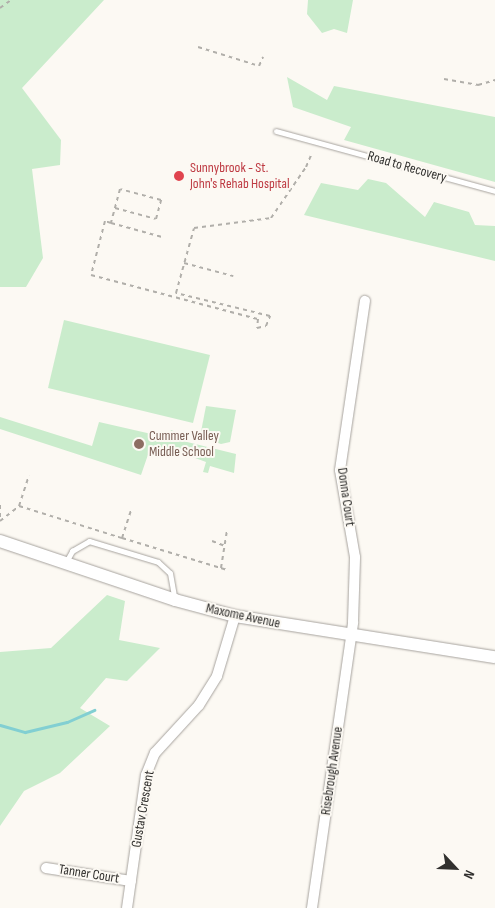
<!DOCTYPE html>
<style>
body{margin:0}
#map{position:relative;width:495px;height:908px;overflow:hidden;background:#fcf9f3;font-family:"Sofia Sans Condensed",sans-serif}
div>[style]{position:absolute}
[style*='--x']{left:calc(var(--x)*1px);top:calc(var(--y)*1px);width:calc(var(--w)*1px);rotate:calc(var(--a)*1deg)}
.green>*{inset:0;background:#caeccc}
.stream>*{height:3px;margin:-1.5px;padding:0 1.5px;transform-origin:1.5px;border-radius:1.5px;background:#82cfd2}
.path>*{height:2px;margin-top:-1px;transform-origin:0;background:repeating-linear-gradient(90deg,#b1afaa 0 4px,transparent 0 8px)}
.roads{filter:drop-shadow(0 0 1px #a7a39e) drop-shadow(0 0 1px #a7a39e)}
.service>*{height:5px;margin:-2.5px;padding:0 2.5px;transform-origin:2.5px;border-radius:2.5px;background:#fff}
.minor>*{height:10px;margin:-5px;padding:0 5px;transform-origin:5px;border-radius:5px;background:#fff}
.tertiary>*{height:12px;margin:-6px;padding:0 6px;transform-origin:6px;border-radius:6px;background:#fff}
.dots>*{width:14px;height:14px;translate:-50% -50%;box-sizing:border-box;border:2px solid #fcf9f3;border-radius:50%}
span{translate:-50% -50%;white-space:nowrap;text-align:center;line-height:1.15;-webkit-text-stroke:4px #fcf9f3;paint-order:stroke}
.street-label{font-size:14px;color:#31302e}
.health-label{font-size:14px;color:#be3a42}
.left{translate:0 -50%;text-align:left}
.education-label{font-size:14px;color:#785e54}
.north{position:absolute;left:430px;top:843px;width:50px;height:50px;-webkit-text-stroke:4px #fcf9f3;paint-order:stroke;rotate:115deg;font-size:14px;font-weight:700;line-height:20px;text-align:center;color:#31302e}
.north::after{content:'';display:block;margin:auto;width:18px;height:22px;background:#31302e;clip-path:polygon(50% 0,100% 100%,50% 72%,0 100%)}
</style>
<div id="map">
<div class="green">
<i style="clip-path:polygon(0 0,104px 0,22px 88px,61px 140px,60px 165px,32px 169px,43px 258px,26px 287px,0 287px)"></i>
<i style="clip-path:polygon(308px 0,353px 0,347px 33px,334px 29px,322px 33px,307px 14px)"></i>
<i style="clip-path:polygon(287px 77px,327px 100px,334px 86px,495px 117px,495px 182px,344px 140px,351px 127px,293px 107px)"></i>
<i style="clip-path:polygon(368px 179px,386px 183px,425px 217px,434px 202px,469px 212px,475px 225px,495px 226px,495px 261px,304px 215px,321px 183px,358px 190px)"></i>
<i style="clip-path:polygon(64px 320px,210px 355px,193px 423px,48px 388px)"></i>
<i style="clip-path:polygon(206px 406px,236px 410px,230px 442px,221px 444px,200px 437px)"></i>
<i style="clip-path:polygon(0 417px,92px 446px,99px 422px,169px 438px,171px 430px,176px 432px,175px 439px,236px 454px,234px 473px,210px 466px,208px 473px,203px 472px,206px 462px,168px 448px,166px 450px,151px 446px,141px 475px,0 429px)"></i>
<i style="clip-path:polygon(107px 595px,125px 601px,119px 640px,160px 648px,127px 681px,106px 678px,80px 708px,110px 726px,60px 773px,24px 791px,0 826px,0 652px,51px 648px)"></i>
</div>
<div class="stream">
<i style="--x:0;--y:725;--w:26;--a:16"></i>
<i style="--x:25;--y:732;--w:43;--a:-13.4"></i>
<i style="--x:67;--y:722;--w:30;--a:-24"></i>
</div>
<div class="path">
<i style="--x:0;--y:8;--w:14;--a:-36"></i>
<i style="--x:198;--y:47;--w:64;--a:17.3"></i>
<i style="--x:259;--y:66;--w:10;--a:-66"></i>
<i style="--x:444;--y:79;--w:35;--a:10"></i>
<i style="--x:478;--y:85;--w:18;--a:-16"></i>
<i style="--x:115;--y:208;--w:42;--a:15"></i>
<i style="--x:156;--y:219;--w:20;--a:-75"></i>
<i style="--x:161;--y:200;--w:42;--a:-165"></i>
<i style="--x:120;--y:189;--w:35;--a:105"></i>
<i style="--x:111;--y:223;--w:53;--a:15.4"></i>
<i style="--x:111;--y:223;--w:6;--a:-162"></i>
<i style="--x:105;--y:221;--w:56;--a:104.5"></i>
<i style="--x:91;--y:275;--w:173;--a:14.8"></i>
<i style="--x:258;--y:319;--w:9;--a:96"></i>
<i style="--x:257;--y:328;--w:9;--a:-13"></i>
<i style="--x:266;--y:326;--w:11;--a:-68"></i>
<i style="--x:270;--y:316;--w:97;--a:-166.3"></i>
<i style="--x:176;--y:293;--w:67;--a:-74.5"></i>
<i style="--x:194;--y:228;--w:78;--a:-7.4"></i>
<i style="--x:271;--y:218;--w:62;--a:-55.5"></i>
<i style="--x:306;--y:167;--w:13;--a:-67"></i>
<i style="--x:184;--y:263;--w:51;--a:14.9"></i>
<i style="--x:0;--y:505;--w:16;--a:90"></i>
<i style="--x:19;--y:506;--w:108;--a:17.3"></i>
<i style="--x:122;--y:538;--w:29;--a:-72"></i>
<i style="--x:0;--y:521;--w:24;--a:-38"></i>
<i style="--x:19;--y:506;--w:32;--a:-72"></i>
<i style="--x:122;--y:538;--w:110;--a:16.9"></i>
<i style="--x:212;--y:541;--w:14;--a:21"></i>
<i style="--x:221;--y:568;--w:39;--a:-81"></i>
</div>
<div class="roads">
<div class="service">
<i style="--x:276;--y:131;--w:227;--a:15.3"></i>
<i style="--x:66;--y:562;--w:13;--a:-61"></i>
<i style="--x:72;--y:551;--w:20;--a:-30"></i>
<i style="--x:89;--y:541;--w:72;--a:16.9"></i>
<i style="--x:158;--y:562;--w:16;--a:43"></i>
<i style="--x:170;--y:573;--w:27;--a:80"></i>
</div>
<div class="minor">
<i style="--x:46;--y:868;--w:86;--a:8.7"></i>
<i style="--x:127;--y:908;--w:134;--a:-81.9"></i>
<i style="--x:146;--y:775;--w:24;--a:-68"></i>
<i style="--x:155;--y:753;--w:65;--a:-47.5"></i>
<i style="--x:199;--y:705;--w:34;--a:-58"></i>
<i style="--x:217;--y:676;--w:63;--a:-73.3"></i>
<i style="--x:312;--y:908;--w:289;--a:-81.8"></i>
<i style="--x:353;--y:622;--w:65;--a:-88.2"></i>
<i style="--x:355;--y:557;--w:88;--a:-99.8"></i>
<i style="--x:340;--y:470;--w:171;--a:-81.6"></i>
</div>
<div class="tertiary">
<i style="--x:0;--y:541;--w:185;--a:18.6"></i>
<i style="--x:175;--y:600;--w:62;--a:14.9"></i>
<i style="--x:235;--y:616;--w:263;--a:9"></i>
</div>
</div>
<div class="dots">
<i style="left:179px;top:176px;background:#e0444e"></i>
<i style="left:139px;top:444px;background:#8d6e63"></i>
</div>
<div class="street-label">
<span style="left:407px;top:167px;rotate:16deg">Road to Recovery</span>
<span style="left:346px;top:497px;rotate:82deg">Donna Court</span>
<span style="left:243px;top:616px;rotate:12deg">Maxome Avenue</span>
<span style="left:332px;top:771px;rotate:-82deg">Risebrough Avenue</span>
<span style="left:143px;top:809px;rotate:-80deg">Gustav Crescent</span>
<span style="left:89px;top:874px;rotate:9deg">Tanner Court</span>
</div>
<div class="health-label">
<span class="left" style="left:190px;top:176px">Sunnybrook - St.<br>John's Rehab Hospital</span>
</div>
<div class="education-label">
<span class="left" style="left:149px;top:444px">Cummer Valley<br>Middle School</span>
</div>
<div class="north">N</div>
</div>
